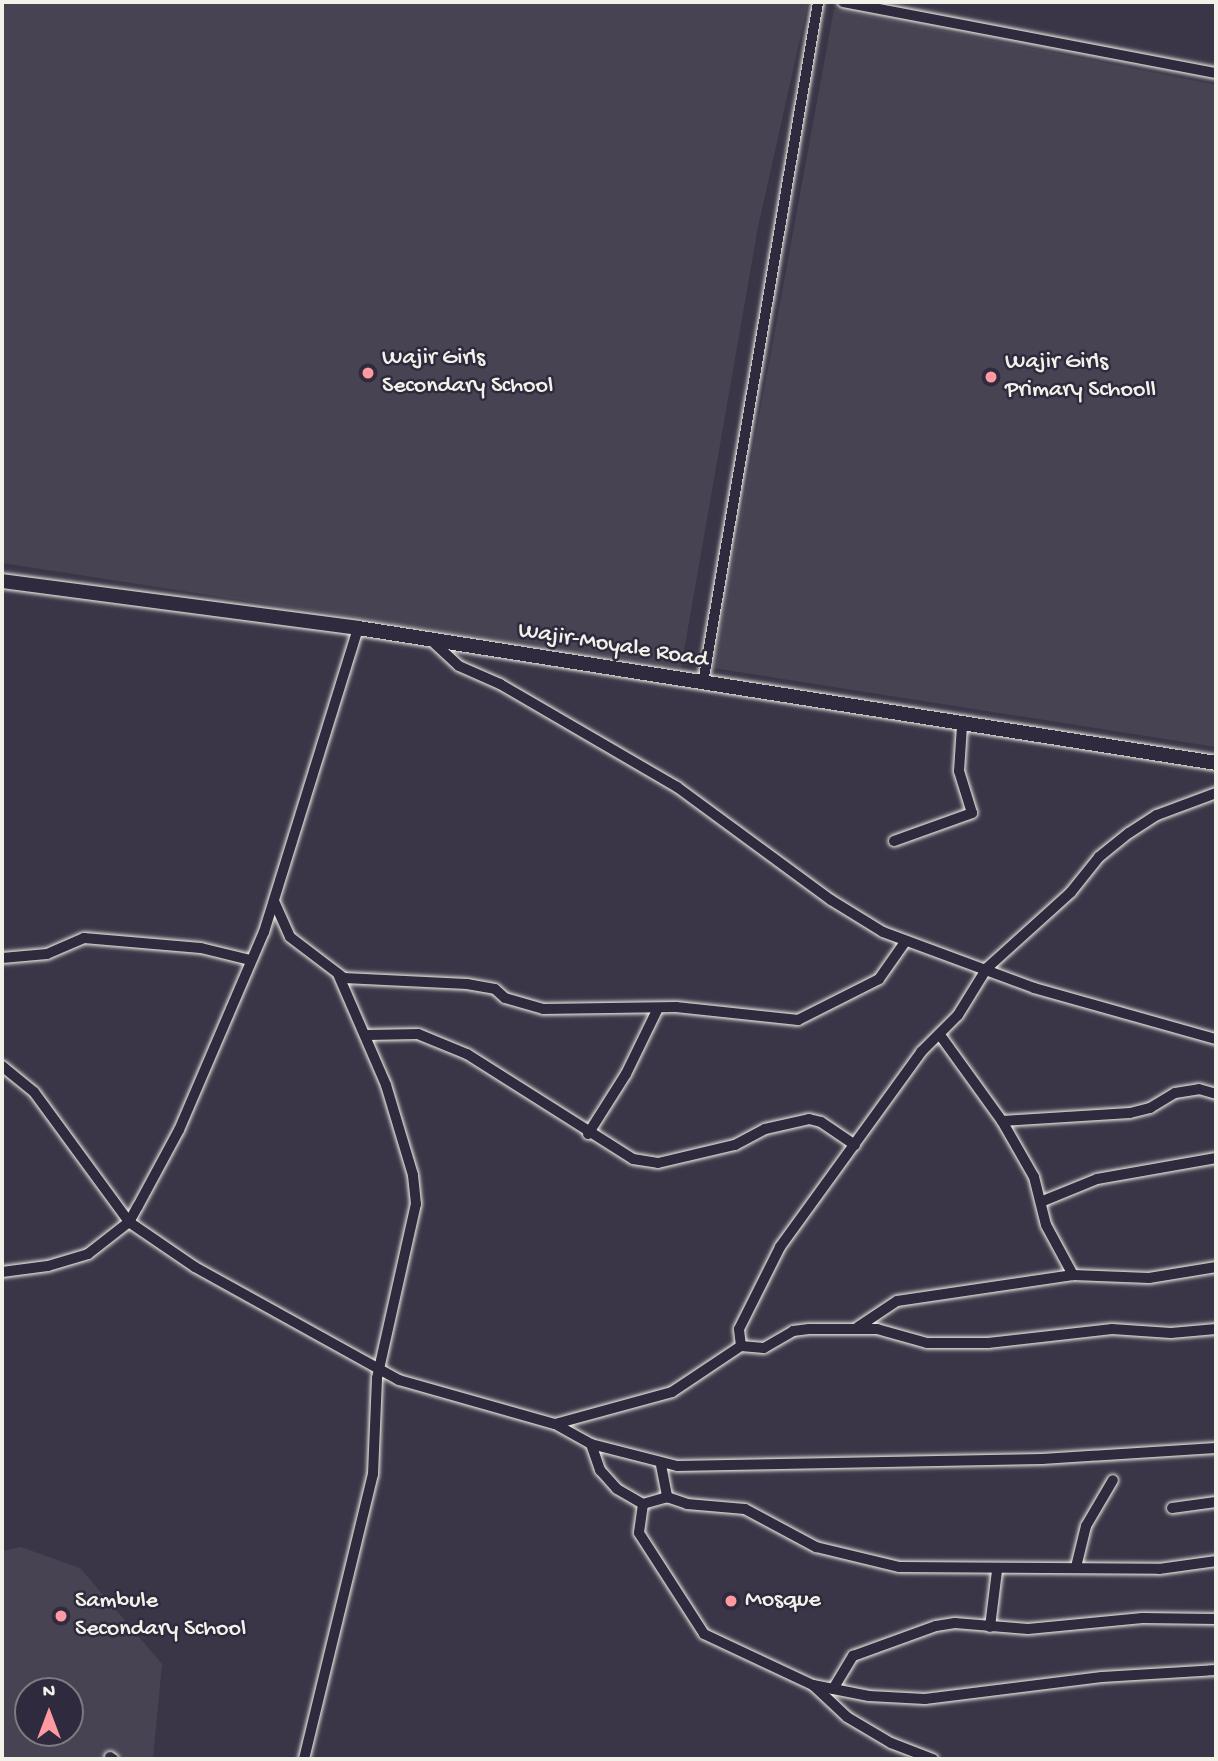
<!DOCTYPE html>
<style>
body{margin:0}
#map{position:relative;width:1218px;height:1761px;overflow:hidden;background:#3b3647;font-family:"Gochi Hand",sans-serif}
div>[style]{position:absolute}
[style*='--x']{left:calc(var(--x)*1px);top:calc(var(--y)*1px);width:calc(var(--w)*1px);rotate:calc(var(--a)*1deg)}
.built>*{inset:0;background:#484352}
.roads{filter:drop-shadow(0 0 2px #f4f1e8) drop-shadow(0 0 2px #f4f1e8)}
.street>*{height:10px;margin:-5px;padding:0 5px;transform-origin:5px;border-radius:5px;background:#2f2a3d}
.secondary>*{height:14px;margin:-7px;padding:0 7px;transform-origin:7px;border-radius:7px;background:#2f2a3d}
.dots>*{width:19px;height:19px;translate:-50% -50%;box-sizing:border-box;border:4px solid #2f2a3d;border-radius:50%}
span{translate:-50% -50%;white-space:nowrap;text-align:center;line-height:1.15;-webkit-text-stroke:5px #2f2a3d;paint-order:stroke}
.poi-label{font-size:24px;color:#f4f1e8}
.left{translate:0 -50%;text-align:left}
.street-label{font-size:24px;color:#f4f1e8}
.frame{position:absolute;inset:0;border:4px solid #f4f1e8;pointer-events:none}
.north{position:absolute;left:14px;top:1677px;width:70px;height:70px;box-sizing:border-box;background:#2f2a3d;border:2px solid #7e7a81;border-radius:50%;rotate:0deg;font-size:19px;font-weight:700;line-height:28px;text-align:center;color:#f4f1e8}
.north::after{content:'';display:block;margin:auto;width:24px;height:32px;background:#ff9aa2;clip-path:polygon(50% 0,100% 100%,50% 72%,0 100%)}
</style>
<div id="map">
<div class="built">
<i style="clip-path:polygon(2px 2px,808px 3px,758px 227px,681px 668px,2px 563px)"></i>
<i style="clip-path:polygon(834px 9px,1216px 85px,1216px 747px,713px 668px)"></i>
<i style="clip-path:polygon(evenodd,21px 1547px,80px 1568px,162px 1664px,153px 1759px,2px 1759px,2px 1551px,21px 1547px,28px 1691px,70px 1691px,70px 1733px,28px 1733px,28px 1691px)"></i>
</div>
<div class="roads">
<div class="street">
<i style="--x:843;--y:2;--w:380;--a:10.8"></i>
<i style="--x:431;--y:640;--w:38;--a:43"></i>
<i style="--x:459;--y:666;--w:45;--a:23.7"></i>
<i style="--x:500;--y:684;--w:205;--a:30.2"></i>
<i style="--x:677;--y:787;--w:191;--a:36.3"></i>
<i style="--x:831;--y:900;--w:61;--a:31.6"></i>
<i style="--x:883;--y:932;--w:161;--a:20.3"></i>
<i style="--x:1034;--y:988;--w:189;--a:15.7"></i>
<i style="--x:703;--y:683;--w:691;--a:-80.41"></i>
<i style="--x:894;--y:841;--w:83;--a:-19.7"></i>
<i style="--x:972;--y:813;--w:44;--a:-107.2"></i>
<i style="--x:959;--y:771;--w:45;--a:-86.2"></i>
<i style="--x:274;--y:901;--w:39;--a:66"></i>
<i style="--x:290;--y:937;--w:68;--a:37.2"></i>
<i style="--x:344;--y:978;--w:123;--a:2.8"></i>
<i style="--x:467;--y:984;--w:28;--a:10"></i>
<i style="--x:495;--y:989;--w:13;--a:42"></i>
<i style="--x:505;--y:998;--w:40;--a:16"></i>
<i style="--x:543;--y:1009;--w:133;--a:-0.9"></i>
<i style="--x:676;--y:1007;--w:123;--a:6.1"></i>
<i style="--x:798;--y:1020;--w:91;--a:-26.8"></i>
<i style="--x:879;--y:979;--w:45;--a:-54.9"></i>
<i style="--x:2;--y:958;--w:45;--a:-5.1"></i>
<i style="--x:47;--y:954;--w:40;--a:-23.4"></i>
<i style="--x:84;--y:938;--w:117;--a:4.9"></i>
<i style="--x:201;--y:948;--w:50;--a:13.8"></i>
<i style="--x:367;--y:1035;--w:51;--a:-1.1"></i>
<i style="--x:418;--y:1034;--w:53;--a:22.2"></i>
<i style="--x:467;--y:1054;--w:196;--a:32.3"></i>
<i style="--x:633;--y:1159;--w:25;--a:9"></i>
<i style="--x:658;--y:1163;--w:79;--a:-13.2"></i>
<i style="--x:735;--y:1145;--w:34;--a:-28"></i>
<i style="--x:765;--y:1129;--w:45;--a:-12.8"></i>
<i style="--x:809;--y:1119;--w:12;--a:14"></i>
<i style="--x:821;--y:1122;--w:41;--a:34.1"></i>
<i style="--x:940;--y:1035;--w:106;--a:54.2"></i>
<i style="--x:1002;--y:1121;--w:64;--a:60.3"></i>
<i style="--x:1034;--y:1177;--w:49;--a:76"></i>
<i style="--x:1046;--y:1225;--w:57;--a:61.6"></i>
<i style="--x:2;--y:1066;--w:41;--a:39.1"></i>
<i style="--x:34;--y:1092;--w:161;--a:53.8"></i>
<i style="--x:129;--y:1222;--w:80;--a:34.3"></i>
<i style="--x:195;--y:1267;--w:233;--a:29"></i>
<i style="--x:399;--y:1380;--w:162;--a:15.8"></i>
<i style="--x:555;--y:1424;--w:41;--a:29.1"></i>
<i style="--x:591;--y:1444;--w:89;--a:14.3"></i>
<i style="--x:677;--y:1466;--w:365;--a:-1.1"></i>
<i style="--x:1042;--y:1459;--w:174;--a:-3.6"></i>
<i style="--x:1002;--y:1121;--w:128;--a:-3.6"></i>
<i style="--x:1130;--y:1113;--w:21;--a:-14"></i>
<i style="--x:1150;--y:1108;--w:29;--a:-31"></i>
<i style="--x:1175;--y:1093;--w:24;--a:-9"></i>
<i style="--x:1199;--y:1089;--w:18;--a:16"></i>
<i style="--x:588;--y:1134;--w:71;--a:-57.7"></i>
<i style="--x:626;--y:1074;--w:73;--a:-64.1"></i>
<i style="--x:1043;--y:1201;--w:58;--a:-22.2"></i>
<i style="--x:1097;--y:1179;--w:121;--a:-10"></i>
<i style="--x:2;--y:1272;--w:46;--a:-7.4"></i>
<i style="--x:48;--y:1266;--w:42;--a:-16.7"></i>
<i style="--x:88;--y:1254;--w:52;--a:-38"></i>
<i style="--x:129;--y:1222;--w:18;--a:-61"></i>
<i style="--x:138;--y:1206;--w:86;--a:-61.7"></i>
<i style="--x:179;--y:1130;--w:215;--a:-66.8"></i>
<i style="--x:264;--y:932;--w:318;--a:-72.8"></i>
<i style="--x:858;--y:1327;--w:47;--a:-33.7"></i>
<i style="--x:897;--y:1301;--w:178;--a:-8.4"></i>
<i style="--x:1073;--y:1275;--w:76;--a:2.3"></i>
<i style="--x:1149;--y:1278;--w:68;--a:-9.3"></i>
<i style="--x:741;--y:1346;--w:17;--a:-97"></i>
<i style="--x:739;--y:1329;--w:92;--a:-63.4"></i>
<i style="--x:780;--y:1247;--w:241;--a:-54.1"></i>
<i style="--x:921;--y:1052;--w:52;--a:-45"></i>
<i style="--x:958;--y:1015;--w:55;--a:-58.3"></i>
<i style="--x:987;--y:968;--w:113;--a:-42.1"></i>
<i style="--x:1071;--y:892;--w:45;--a:-51.3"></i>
<i style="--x:1099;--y:857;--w:38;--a:-39"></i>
<i style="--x:1129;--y:833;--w:33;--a:-33"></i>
<i style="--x:1157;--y:815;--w:63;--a:-20.4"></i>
<i style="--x:555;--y:1424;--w:121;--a:-15.3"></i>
<i style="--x:672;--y:1392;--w:83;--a:-33.7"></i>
<i style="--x:741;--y:1346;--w:23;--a:5"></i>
<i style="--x:764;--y:1348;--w:34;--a:-30"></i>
<i style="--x:793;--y:1331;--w:16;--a:-7"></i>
<i style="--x:809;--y:1329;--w:68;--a:0"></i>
<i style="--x:877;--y:1329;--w:52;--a:15.6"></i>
<i style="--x:927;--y:1343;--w:61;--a:0"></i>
<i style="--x:988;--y:1343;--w:125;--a:-6.4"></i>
<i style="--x:1112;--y:1329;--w:59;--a:3.9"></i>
<i style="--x:1171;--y:1333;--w:45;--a:-5.1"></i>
<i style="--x:591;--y:1444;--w:28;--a:71"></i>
<i style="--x:600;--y:1470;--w:25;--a:48"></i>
<i style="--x:617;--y:1489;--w:30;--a:30"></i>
<i style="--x:643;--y:1504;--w:29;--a:98"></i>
<i style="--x:639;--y:1533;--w:120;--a:57.2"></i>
<i style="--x:704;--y:1634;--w:120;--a:25.1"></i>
<i style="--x:813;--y:1685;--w:57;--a:11.1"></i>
<i style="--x:869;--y:1696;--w:56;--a:3.1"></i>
<i style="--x:925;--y:1699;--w:178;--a:-7.1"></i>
<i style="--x:1102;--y:1677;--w:114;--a:-3.5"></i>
<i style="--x:661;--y:1465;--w:33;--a:79"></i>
<i style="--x:667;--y:1497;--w:21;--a:19"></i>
<i style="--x:687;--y:1504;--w:58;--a:4.9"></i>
<i style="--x:745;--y:1509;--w:81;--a:28.2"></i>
<i style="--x:816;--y:1547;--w:85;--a:13.5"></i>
<i style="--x:899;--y:1567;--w:260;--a:0.4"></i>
<i style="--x:1159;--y:1569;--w:58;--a:-8"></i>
<i style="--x:643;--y:1504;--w:25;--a:-16"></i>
<i style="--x:1172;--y:1508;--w:44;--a:-7.8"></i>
<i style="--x:1076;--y:1567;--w:42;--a:-76.3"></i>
<i style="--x:1086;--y:1526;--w:53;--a:-59.6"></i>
<i style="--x:990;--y:1627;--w:56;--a:-82.9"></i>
<i style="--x:813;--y:1685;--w:47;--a:43.3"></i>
<i style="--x:847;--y:1717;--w:51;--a:30.6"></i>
<i style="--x:891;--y:1743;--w:45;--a:20.9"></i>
<i style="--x:833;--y:1689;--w:39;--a:-59"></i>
<i style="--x:853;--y:1656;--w:88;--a:-19.9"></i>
<i style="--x:936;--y:1626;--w:19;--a:-9"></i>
<i style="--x:955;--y:1623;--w:73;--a:4.7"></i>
<i style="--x:1028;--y:1629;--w:115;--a:-5.5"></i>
<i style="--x:1142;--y:1618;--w:74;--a:0.8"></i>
<i style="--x:110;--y:1757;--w:4;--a:34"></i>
<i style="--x:304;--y:1759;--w:293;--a:-76.4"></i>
<i style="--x:373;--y:1474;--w:96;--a:-87.6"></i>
<i style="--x:377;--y:1378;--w:178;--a:-77.4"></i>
<i style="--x:416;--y:1204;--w:29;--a:-96"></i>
<i style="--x:413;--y:1175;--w:94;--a:-106.7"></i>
<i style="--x:386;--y:1085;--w:121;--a:-113.4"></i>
</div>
<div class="secondary">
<i style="--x:2;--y:581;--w:359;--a:7.5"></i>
<i style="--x:358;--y:628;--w:869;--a:8.94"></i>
</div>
</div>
<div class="dots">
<i style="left:368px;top:373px;background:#ff9aa2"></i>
<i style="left:991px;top:377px;background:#ff9aa2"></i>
<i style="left:731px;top:1601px;background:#ff9aa2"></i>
<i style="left:61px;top:1616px;background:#ff9aa2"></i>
</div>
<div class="poi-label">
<span class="left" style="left:382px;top:373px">Wajir Girls<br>Secondary School</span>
<span class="left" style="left:1005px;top:377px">Wajir Girls<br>Primary Schooll</span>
<span class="left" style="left:745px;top:1601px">Mosque</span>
<span class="left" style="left:75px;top:1616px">Sambule<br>Secondary School</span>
</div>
<div class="street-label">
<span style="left:613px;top:646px;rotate:9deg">Wajir-Moyale Road</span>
</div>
<div class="frame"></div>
<div class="north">N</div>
</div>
